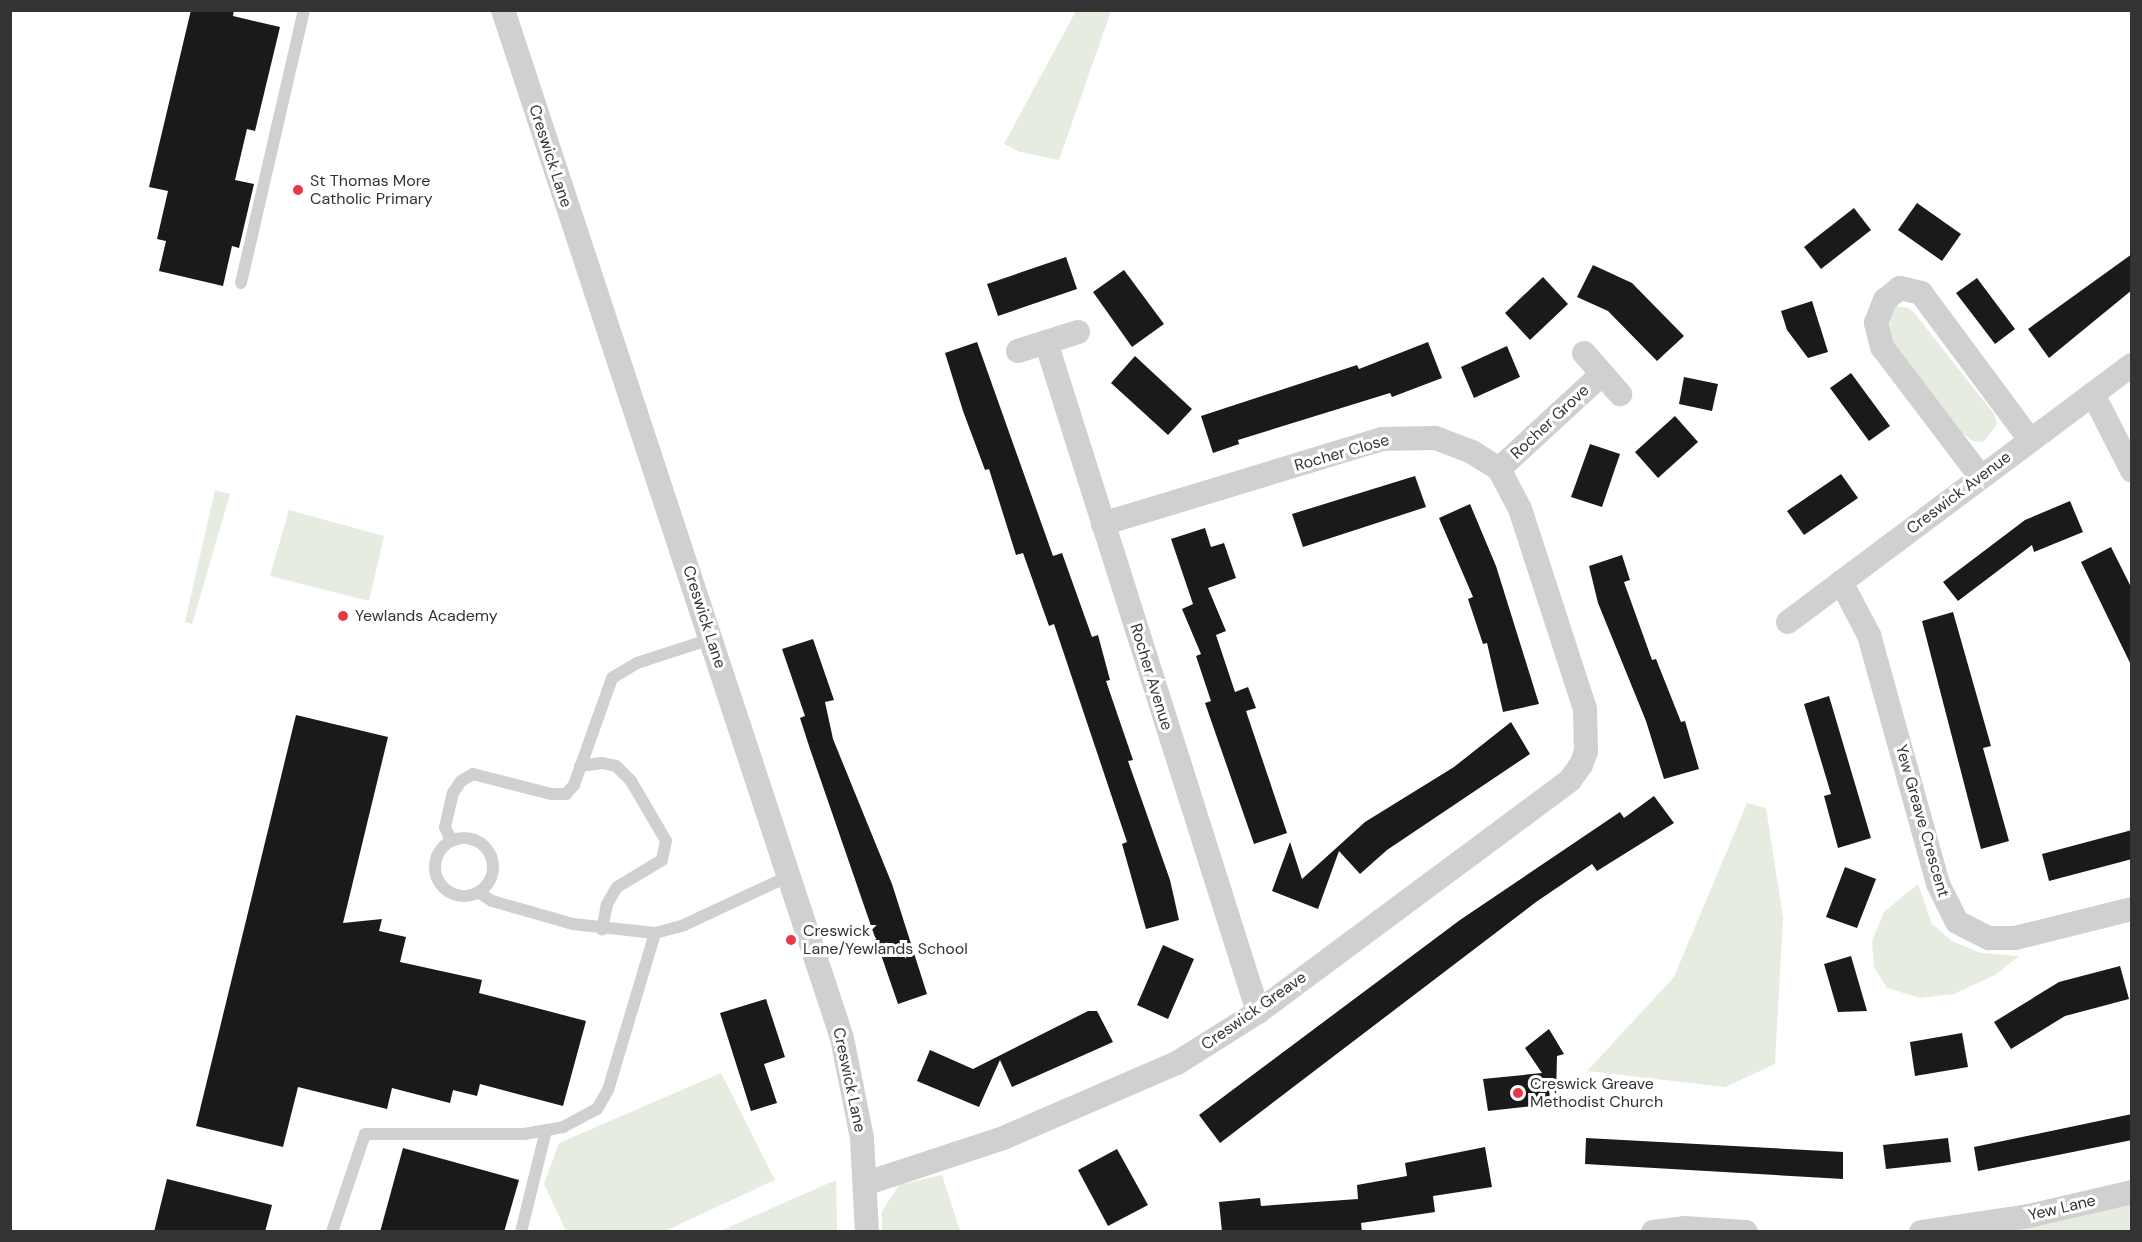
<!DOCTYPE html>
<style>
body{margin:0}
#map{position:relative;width:2142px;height:1242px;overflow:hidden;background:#fff;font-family:"DM Sans",sans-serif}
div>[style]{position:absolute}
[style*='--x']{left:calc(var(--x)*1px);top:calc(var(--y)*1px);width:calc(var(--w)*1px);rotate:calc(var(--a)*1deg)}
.green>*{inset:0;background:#e6ecdf}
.building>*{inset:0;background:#1a1a1a}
.lane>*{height:12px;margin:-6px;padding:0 6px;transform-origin:6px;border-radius:6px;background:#d0d0d0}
.lane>.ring{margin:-6px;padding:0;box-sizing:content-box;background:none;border:12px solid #d0d0d0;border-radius:50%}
.street>*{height:24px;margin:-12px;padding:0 12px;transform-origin:12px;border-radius:12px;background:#d0d0d0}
.dots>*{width:16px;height:16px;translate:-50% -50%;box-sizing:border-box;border:3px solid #fff;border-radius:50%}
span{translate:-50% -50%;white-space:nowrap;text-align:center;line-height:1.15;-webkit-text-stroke:6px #fff;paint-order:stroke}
.street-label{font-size:16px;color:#333}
.poi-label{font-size:16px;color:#333}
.left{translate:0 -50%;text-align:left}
.frame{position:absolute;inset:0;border:12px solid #333;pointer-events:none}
</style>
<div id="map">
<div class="green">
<i style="clip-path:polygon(1076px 11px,1111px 11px,1059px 160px,1020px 152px,1004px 144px)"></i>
<i style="clip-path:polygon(1896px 306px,1909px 308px,1916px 315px,1994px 414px,1997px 424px,1984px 442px,1972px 441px,1961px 432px,1882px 331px)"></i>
<i style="clip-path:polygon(215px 490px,230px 494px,192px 624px,185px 622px)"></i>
<i style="clip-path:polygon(289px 510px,384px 536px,369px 601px,270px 576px)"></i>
<i style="clip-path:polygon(1747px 803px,1766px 808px,1783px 918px,1775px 1064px,1725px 1087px,1587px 1071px,1674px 977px)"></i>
<i style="clip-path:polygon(1918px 884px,1932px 924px,1952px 941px,1981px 953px,2019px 956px,1995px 975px,1954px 994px,1920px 998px,1887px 988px,1874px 967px,1872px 941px,1884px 912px)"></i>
<i style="clip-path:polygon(721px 1073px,775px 1180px,665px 1231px,566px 1231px,544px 1184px,559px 1143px)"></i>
<i style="clip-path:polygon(942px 1175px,960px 1231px,882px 1232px,882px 1211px,899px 1185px)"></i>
<i style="clip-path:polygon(836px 1180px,837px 1231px,720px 1231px)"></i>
<i style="clip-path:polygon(2131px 1201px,2131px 1231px,1981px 1232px)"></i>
</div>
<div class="building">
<i style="clip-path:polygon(191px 10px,234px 10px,233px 16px,280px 27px,255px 131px,247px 129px,235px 180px,254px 184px,239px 248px,232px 246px,223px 286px,159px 271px,166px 241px,157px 239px,168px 191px,149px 187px)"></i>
<i style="clip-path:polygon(1917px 203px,1961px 234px,1942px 261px,1898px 230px)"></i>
<i style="clip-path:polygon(1854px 208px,1871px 230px,1821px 269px,1804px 247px)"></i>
<i style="clip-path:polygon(2132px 254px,2132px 290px,2049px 358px,2028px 329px)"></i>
<i style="clip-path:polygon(1066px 257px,1077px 289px,998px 316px,987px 284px)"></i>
<i style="clip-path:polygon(1593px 265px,1632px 283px,1684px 336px,1657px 361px,1608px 311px,1577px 297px)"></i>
<i style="clip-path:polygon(1124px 270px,1164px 324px,1132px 347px,1093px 292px)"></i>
<i style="clip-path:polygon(1543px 277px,1568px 304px,1530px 340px,1505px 313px)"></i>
<i style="clip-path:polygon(1977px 278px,2015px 329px,1995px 344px,1956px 293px)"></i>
<i style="clip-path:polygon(1812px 301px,1828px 352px,1808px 358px,1787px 330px,1781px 311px)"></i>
<i style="clip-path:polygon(977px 342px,1053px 556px,1062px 553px,1092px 637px,1098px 635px,1110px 680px,1106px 681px,1133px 760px,1128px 761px,1170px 880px,1179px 920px,1146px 929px,1122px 844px,1127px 842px,1054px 624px,1049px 626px,1023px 553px,1016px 555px,989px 469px,985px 470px,963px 411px,945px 353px)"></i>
<i style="clip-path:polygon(1428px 342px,1442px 378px,1392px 397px,1390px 393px,1238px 440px,1239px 444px,1213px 453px,1201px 416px,1357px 365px,1359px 369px)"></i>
<i style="clip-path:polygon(1507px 346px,1520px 377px,1474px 398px,1461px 367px)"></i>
<i style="clip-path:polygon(1135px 356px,1192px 409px,1168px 435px,1111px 383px)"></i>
<i style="clip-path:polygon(1851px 373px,1890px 426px,1869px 441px,1830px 388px)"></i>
<i style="clip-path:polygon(1684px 377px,1718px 384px,1712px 411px,1679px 404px)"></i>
<i style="clip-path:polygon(1675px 416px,1698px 442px,1658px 478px,1635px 452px)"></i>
<i style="clip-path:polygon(1590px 444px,1620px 454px,1602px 507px,1571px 497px)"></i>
<i style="clip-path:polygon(1841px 474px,1858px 498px,1804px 535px,1787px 511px)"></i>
<i style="clip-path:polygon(1415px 476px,1426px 507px,1303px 547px,1292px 514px)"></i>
<i style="clip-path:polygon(2070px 501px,2083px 532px,2034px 552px,2032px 545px,1958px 601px,1943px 582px,2025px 520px)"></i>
<i style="clip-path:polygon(1470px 504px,1496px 566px,1539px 704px,1503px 712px,1487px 643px,1483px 644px,1468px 599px,1473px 597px,1439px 518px)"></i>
<i style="clip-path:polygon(1205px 528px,1211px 547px,1224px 543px,1236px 578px,1208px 588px,1226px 631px,1216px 635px,1235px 692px,1248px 687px,1256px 708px,1246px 711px,1287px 833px,1254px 844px,1205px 703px,1211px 701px,1196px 656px,1201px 654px,1182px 609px,1193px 604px,1171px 539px)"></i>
<i style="clip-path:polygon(2111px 547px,2132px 589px,2132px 667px,2081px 562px)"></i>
<i style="clip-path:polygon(1622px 555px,1630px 580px,1624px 582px,1652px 660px,1656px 659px,1681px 722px,1685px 721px,1699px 769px,1664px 779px,1646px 721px,1598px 603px,1589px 566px)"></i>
<i style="clip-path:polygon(1953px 612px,1991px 746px,1983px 748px,2009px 841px,1981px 849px,1922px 621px)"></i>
<i style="clip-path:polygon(813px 639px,834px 700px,825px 702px,833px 739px,892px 884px,927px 994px,898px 1004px,810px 749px,800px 718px,805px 716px,782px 649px)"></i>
<i style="clip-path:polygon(1829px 696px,1871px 838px,1838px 848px,1824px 796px,1831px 794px,1804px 704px)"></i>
<i style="clip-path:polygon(296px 715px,388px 737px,343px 923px,382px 919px,379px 931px,406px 937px,400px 962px,482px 980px,479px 993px,586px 1021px,563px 1106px,480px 1084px,477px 1096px,453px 1090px,450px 1103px,392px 1088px,387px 1109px,298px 1087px,283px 1147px,196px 1126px)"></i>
<i style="clip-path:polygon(1511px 722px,1530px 754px,1387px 850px,1360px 874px,1339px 851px,1318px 909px,1272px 891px,1290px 842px,1302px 879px,1365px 822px,1454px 767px)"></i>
<i style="clip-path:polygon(1654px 796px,1674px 823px,1597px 871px,1592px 864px,1536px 902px,1220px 1143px,1199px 1115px,1460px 920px,1620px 812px,1624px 818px)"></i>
<i style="clip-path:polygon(2132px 830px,2132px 859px,2049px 881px,2042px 854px)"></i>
<i style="clip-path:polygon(1845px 867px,1876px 879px,1857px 928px,1826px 917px)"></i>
<i style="clip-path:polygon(1163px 945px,1194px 959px,1168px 1019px,1137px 1005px)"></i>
<i style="clip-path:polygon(1851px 956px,1867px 1011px,1838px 1012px,1824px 964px)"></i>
<i style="clip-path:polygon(2120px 966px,2129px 999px,2065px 1016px,2011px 1049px,1994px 1022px,2059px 982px)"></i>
<i style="clip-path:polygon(766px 999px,785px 1057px,764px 1064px,777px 1103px,751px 1111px,720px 1013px)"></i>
<i style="clip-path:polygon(1088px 1011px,1097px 1011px,1113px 1042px,1012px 1087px,1000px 1060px,979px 1107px,917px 1081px,930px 1050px,973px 1069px)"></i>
<i style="clip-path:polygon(1549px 1029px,1564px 1054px,1557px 1056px,1556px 1094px,1549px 1084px,1550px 1104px,1488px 1111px,1483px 1079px,1542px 1073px,1525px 1048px)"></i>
<i style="clip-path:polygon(1962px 1033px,1968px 1067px,1915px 1076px,1910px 1042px)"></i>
<i style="clip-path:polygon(2132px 1114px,2132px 1140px,1978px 1171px,1974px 1147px)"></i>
<i style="clip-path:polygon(1586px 1138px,1843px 1152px,1843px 1179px,1585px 1164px)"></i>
<i style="clip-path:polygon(1948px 1138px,1951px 1162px,1886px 1169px,1883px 1145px)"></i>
<i style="clip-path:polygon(1485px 1147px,1492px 1187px,1433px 1196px,1435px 1212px,1361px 1223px,1362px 1232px,1222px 1232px,1219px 1202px,1260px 1198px,1261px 1206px,1358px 1199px,1357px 1185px,1407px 1176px,1405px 1163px)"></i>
<i style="clip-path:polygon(403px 1148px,519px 1180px,504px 1232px,380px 1232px)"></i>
<i style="clip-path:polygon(1117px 1149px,1148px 1205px,1108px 1226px,1078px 1170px)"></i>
<i style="clip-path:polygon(167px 1179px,272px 1205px,265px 1232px,154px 1232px)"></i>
</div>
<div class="lane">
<i style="--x:241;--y:283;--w:280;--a:-77"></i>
<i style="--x:580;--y:766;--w:22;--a:-8"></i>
<i style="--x:602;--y:763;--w:14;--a:12"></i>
<i style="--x:616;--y:766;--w:21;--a:45"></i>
<i style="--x:631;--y:781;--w:69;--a:59.7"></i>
<i style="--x:666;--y:841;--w:19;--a:102"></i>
<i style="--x:662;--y:860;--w:52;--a:149"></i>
<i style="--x:617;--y:887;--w:20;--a:120"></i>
<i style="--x:607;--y:904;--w:26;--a:101"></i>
<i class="ring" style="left:435px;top:838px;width:46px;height:46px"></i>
<i style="--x:451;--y:840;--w:14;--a:-115"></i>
<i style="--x:445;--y:827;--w:35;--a:-77"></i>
<i style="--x:453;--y:793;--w:14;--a:-56"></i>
<i style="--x:461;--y:781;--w:14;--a:-30"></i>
<i style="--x:473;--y:774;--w:81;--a:14.4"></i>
<i style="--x:551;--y:794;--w:15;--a:0"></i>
<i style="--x:566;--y:794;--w:12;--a:-48"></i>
<i style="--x:574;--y:785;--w:114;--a:-70.4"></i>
<i style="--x:612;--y:678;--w:29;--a:-31"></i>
<i style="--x:637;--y:663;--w:78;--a:-18"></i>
<i style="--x:478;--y:892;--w:17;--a:33"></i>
<i style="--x:492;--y:901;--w:84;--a:15.9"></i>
<i style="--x:573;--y:924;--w:82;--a:6.3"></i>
<i style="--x:655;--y:933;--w:30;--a:-15"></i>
<i style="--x:684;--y:925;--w:116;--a:-25"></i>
<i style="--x:332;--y:1232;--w:103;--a:-71.4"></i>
<i style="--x:365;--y:1134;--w:159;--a:0"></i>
<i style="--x:524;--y:1134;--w:40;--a:-10"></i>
<i style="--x:563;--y:1127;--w:38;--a:-28"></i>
<i style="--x:597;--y:1109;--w:22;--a:-60"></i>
<i style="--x:608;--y:1090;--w:164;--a:-73.3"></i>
<i style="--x:521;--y:1232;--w:105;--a:-76.2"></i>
</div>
<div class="street">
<i style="--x:503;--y:10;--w:1082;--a:71.75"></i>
<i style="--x:842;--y:1038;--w:102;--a:78.7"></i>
<i style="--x:862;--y:1138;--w:94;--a:87"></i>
<i style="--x:1046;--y:342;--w:703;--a:72.44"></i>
<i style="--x:1018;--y:351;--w:63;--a:-17.6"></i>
<i style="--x:1584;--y:353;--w:55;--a:48.7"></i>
<i style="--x:2093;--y:394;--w:86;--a:63.1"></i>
<i style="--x:1499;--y:469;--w:140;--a:-42.7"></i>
<i style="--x:1980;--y:476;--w:162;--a:-127.2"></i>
<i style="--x:1882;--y:347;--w:25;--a:-104"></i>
<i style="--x:1876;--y:323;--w:25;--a:-69"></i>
<i style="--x:1885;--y:300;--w:19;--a:-39"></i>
<i style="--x:1900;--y:288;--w:22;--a:13"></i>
<i style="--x:1921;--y:293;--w:183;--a:53.4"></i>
<i style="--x:1841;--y:582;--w:60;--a:62.2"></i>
<i style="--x:1869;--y:635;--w:258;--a:74.5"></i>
<i style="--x:1938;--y:884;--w:42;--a:63.4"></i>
<i style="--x:1957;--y:922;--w:36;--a:27"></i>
<i style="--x:1989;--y:938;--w:26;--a:0"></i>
<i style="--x:2015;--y:938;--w:121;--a:-13.9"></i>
<i style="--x:1788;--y:622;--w:429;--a:-36.8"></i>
<i style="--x:867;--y:1183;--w:141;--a:-18.2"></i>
<i style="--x:1001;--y:1139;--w:192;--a:-23.4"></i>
<i style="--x:1177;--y:1063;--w:96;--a:-32.2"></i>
<i style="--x:1258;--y:1012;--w:389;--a:-36.6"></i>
<i style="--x:1570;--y:780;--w:19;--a:-54"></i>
<i style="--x:1581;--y:765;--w:15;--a:-70"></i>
<i style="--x:1586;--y:751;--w:42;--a:-91.4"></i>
<i style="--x:1585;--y:709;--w:210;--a:-108"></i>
<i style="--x:1520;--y:509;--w:45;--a:-117.7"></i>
<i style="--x:1499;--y:469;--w:32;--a:-148"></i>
<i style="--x:1472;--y:452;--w:40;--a:-159"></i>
<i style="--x:1435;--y:438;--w:53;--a:178.9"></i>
<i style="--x:1382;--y:439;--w:292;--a:163.1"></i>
<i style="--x:1653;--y:1232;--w:31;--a:-7"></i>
<i style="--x:1684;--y:1228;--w:62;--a:3.7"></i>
<i style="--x:1921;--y:1232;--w:109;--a:-8.4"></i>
<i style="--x:2029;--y:1216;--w:106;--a:-13.1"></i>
</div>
<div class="dots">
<i style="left:298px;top:190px;background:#e63946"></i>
<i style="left:343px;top:616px;background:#e63946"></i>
<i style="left:791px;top:940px;background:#e63946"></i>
<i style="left:1518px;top:1093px;background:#e63946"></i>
</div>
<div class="street-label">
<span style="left:550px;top:156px;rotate:72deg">Creswick Lane</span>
<span style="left:1550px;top:422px;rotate:-43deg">Rocher Grove</span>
<span style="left:1342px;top:453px;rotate:-16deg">Rocher Close</span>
<span style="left:1959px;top:493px;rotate:-37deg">Creswick Avenue</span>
<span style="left:704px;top:617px;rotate:72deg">Creswick Lane</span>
<span style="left:1151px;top:677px;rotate:73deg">Rocher Avenue</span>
<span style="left:1922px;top:821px;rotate:74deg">Yew Greave Crescent</span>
<span style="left:1254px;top:1011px;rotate:-35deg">Creswick Greave</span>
<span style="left:849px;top:1080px;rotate:78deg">Creswick Lane</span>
<span style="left:2062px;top:1208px;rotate:-13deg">Yew Lane</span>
</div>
<div class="poi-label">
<span class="left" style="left:310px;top:190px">St Thomas More<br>Catholic Primary</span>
<span class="left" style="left:355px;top:616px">Yewlands Academy</span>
<span class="left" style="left:803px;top:940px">Creswick<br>Lane/Yewlands School</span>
<span class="left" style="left:1530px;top:1093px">Creswick Greave<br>Methodist Church</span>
</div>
<div class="frame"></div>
</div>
